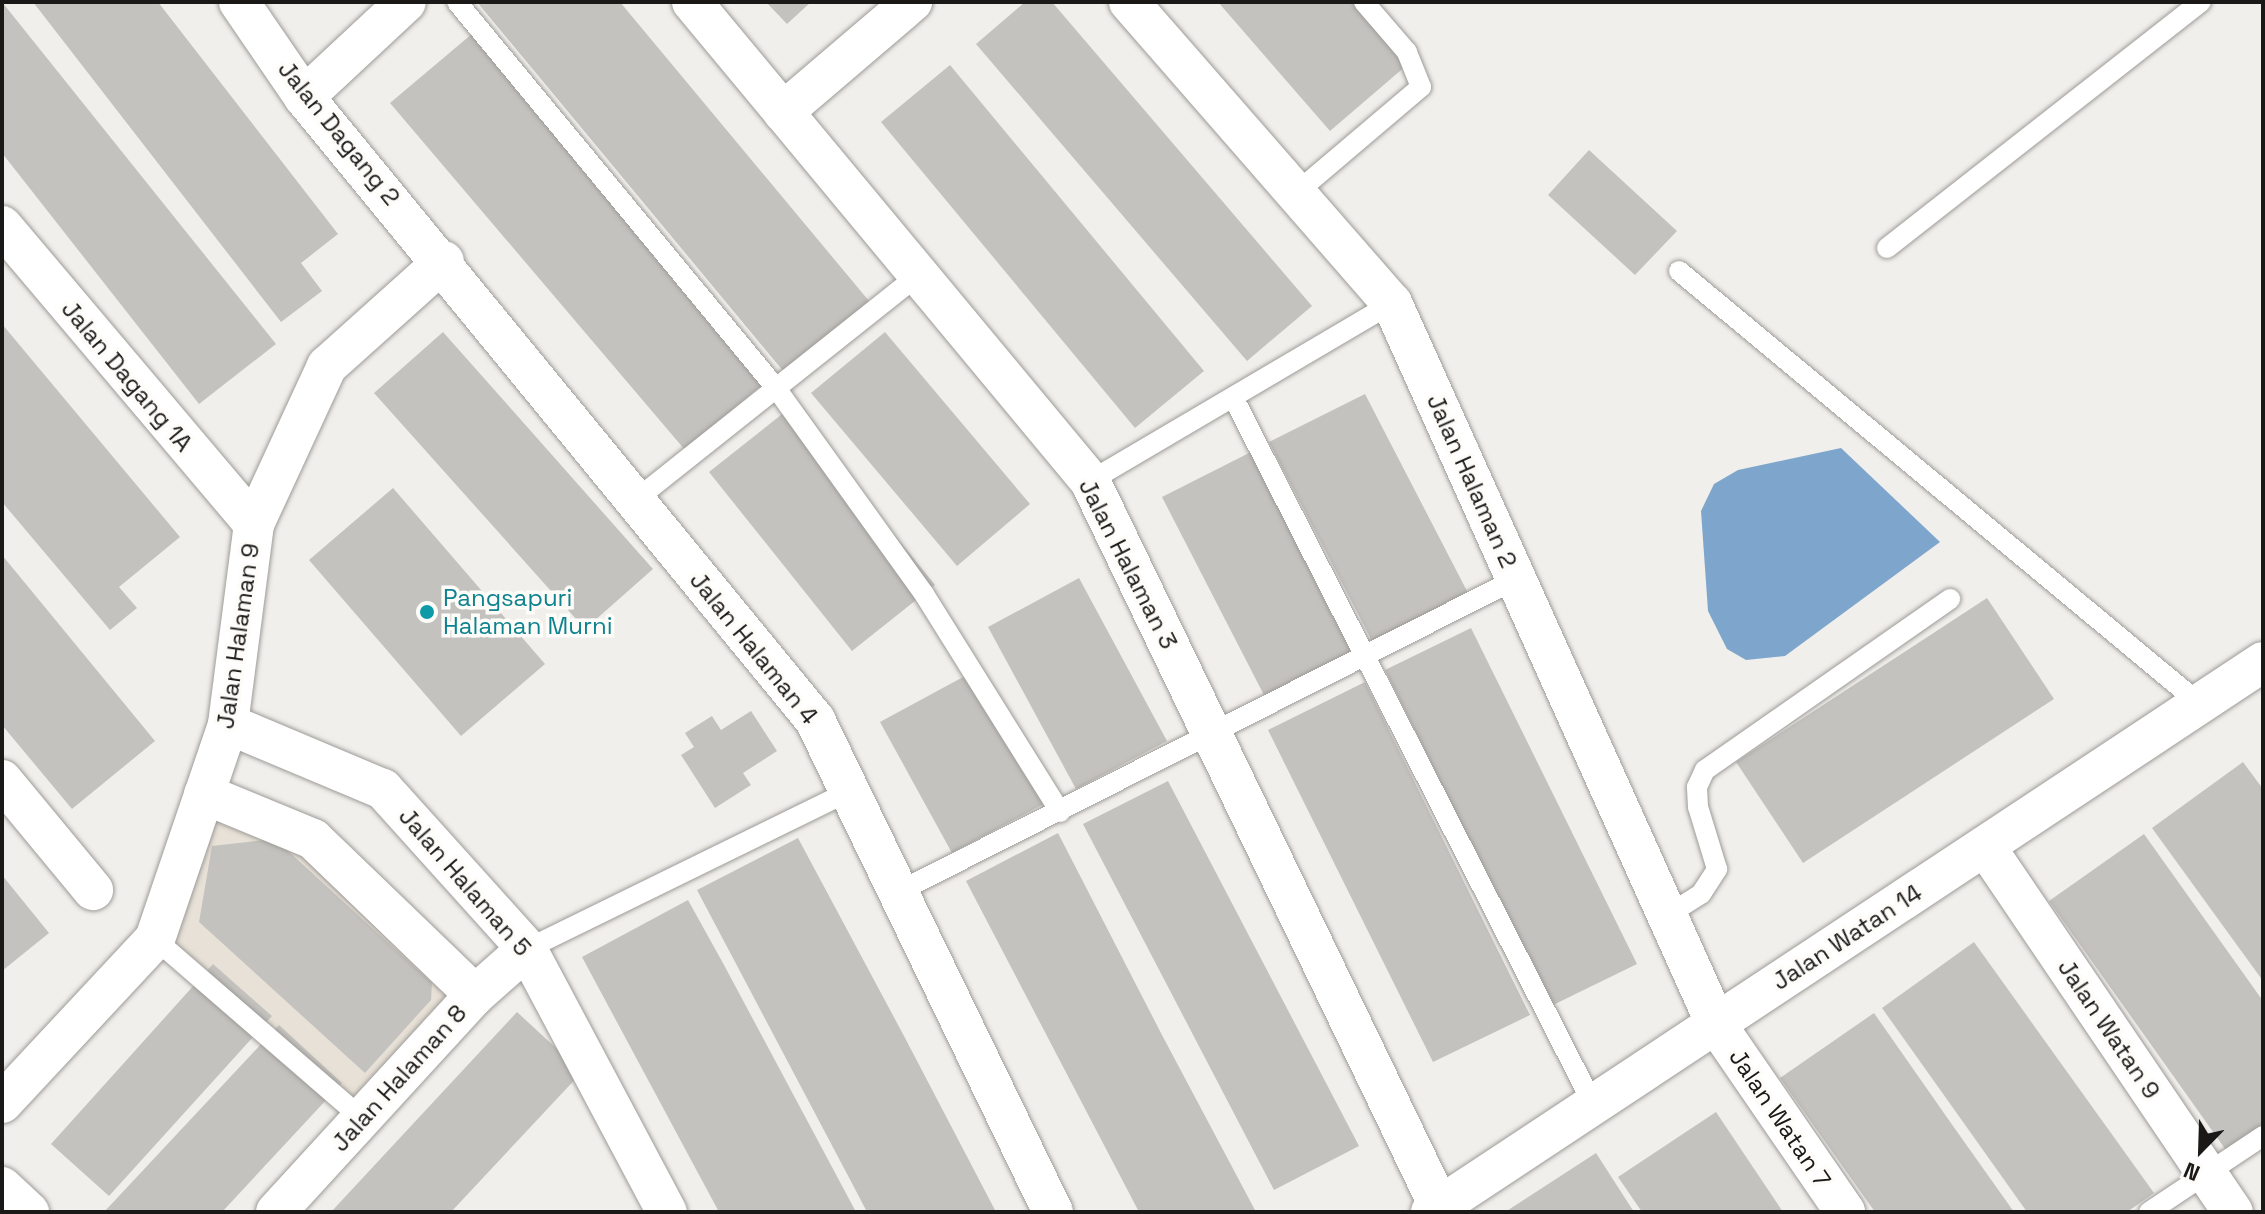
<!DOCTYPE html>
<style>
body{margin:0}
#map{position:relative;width:2265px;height:1214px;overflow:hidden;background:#f1efeb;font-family:"Space Grotesk",sans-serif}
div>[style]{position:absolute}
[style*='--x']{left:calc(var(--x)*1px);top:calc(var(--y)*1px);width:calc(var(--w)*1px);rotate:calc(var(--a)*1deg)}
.built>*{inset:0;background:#e8e1d7}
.water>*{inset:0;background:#7ea6cd}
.building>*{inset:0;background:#c4c2be}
.roads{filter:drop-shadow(0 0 2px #9d9b98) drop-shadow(0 0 2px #9d9b98)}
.lane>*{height:20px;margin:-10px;padding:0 10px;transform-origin:10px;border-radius:10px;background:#fff}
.street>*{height:40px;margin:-20px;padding:0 20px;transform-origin:20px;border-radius:20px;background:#fff}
.dots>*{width:22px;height:22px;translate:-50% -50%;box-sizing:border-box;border:4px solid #fefcf8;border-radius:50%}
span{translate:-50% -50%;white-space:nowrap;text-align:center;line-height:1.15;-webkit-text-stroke:7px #fefcf8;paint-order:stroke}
.street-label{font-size:24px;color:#1a1918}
.culture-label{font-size:24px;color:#0d838f}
.left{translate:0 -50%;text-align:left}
.frame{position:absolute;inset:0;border:4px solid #1a1918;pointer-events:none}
.north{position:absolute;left:2161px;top:1110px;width:80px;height:80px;-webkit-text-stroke:6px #fefcf8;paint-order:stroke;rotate:203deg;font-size:22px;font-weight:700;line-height:32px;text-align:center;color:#1a1918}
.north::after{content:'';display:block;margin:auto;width:28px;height:36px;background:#1a1918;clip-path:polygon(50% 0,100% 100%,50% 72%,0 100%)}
</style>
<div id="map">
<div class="built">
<i style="clip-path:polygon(213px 813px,306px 850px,457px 997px,358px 1105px,169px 940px)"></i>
</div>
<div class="water">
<i style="clip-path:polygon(1841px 448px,1940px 542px,1785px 656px,1746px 660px,1727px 649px,1708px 611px,1701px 511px,1714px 484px,1738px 470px)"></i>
</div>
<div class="building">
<i style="clip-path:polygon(2px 2px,276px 344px,199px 404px,2px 153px)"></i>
<i style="clip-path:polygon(33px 2px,158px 2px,338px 234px,301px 263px,322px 291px,281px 322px)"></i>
<i style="clip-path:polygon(477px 2px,620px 2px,869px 301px,784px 372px)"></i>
<i style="clip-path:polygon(766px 2px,811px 2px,787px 24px)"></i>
<i style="clip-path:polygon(1025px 2px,1052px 2px,1312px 306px,1247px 361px,976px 44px)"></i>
<i style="clip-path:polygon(1218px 2px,1352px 2px,1407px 65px,1330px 131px)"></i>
<i style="clip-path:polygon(473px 33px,768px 380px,685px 450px,390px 103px)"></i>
<i style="clip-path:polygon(950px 65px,1204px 371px,1135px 428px,881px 122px)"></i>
<i style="clip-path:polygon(1589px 150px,1677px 231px,1635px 275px,1548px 195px)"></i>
<i style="clip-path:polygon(2px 324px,180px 537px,119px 587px,137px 608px,110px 630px,2px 502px)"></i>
<i style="clip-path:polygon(443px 332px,653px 569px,585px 629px,374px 393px)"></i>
<i style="clip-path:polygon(885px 332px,1030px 504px,957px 566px,811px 393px)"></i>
<i style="clip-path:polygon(1365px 394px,1468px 593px,1372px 641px,1269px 442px)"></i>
<i style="clip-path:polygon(791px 407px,935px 585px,852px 651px,709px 472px)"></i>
<i style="clip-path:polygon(1253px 451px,1355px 651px,1265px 697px,1162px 497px)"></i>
<i style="clip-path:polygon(393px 488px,545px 664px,461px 736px,309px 560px)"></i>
<i style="clip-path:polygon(2px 555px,155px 741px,72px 809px,2px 725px)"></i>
<i style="clip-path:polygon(1079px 578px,1167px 741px,1076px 789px,988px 627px)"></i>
<i style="clip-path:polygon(1987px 598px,2054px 699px,1803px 863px,1736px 762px)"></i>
<i style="clip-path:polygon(1471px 628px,1637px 964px,1551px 1006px,1385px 670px)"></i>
<i style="clip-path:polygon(976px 670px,1049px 801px,952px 853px,880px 722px)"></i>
<i style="clip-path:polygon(1365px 682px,1530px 1015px,1433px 1062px,1268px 730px)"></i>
<i style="clip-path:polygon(751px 711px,777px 751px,743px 773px,751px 785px,715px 808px,681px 755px,694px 747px,685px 733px,712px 716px,721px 730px)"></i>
<i style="clip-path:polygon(2243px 762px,2263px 789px,2263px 981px,2152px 828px)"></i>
<i style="clip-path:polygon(1168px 781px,1359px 1146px,1274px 1190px,1083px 824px)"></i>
<i style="clip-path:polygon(1058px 833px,1162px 1035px,1256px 1212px,1139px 1212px,1071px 1082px,966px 881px)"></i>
<i style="clip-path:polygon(2144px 834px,2263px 1001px,2263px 1128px,2228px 1153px,2049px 901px)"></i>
<i style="clip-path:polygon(798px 838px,904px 1036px,996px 1212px,867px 1212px,855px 1189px,697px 890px)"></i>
<i style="clip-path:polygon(275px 839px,432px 983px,431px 1000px,365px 1073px,199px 922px,212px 846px)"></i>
<i style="clip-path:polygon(2px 875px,49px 933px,2px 971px)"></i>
<i style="clip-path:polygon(688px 900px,724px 965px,856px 1212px,719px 1212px,705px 1186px,582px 957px)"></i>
<i style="clip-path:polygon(1974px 942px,2154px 1193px,2127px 1212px,2027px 1212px,1882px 1008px)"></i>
<i style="clip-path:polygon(213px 964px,272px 1016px,109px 1196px,51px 1144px)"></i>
<i style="clip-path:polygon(517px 1012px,582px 1072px,451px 1212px,331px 1212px)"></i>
<i style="clip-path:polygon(1874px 1013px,1953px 1126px,2014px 1212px,1875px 1212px,1780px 1078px)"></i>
<i style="clip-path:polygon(279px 1025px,342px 1083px,222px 1212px,104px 1212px)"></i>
<i style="clip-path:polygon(1716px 1112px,1783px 1212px,1642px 1212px,1618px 1177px)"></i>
<i style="clip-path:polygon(1596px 1153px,1634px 1212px,1505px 1212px)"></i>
</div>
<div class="roads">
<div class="lane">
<i style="--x:457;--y:2;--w:501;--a:50.43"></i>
<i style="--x:776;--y:388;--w:254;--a:54.3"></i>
<i style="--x:924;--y:594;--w:257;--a:58"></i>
<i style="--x:1296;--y:193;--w:164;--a:-40.3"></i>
<i style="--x:1421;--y:87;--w:38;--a:-112"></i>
<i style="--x:1407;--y:52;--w:66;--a:-130.7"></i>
<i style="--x:1887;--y:248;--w:399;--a:-38.1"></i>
<i style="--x:1679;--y:271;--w:677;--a:39.73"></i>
<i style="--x:1233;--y:397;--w:793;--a:63.02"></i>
<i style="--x:1090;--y:481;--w:351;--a:-30.5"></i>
<i style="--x:633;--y:502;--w:364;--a:-38.5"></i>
<i style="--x:898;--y:892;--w:693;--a:-26.86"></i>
<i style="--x:1666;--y:916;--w:41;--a:-32.2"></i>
<i style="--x:1701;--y:894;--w:30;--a:-57"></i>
<i style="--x:1717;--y:869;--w:65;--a:-107"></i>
<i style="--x:1698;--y:807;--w:20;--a:-93"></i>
<i style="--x:1697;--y:787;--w:19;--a:-65"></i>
<i style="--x:1705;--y:770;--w:299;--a:-34.9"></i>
<i style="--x:155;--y:939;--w:275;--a:40.9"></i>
<i style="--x:527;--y:949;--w:359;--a:-26.1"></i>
<i style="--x:2149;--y:1212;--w:137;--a:-33.7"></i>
</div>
<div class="street">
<i style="--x:239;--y:2;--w:115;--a:55.6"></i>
<i style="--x:304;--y:97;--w:806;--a:50.64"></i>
<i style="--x:815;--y:720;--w:547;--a:64.19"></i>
<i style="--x:692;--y:2;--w:623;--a:50.28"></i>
<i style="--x:1090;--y:481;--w:811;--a:64.29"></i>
<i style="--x:1129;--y:2;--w:400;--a:48.9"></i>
<i style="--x:1392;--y:303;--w:790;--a:65.8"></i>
<i style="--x:1716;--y:1024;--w:228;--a:55.5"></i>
<i style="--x:304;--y:97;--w:139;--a:-43"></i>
<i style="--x:783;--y:112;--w:170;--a:-40.5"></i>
<i style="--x:2;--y:226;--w:390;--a:49.8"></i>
<i style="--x:228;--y:724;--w:168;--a:22.8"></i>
<i style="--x:383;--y:789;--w:215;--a:48"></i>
<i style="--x:527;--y:949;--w:298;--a:62"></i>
<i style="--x:2;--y:780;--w:143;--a:50.4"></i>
<i style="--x:204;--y:794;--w:118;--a:22.4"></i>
<i style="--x:313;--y:839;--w:225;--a:43.9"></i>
<i style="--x:1985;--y:846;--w:442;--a:55.9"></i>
<i style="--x:2;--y:1103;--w:224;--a:-47"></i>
<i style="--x:155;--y:939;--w:227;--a:-71.2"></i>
<i style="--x:228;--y:724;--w:202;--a:-82.6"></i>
<i style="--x:254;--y:524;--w:174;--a:-65.2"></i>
<i style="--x:327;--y:366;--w:157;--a:-41.9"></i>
<i style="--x:2;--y:1187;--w:37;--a:43"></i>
<i style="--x:276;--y:1212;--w:294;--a:-47.5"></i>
<i style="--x:475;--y:995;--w:69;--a:-41.5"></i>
<i style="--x:1431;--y:1212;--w:997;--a:-33.47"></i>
</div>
</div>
<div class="dots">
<i style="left:427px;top:612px;background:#0f9aa8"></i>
</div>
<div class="street-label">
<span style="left:339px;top:133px;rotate:51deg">Jalan Dagang 2</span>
<span style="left:127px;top:376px;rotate:50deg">Jalan Dagang 1A</span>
<span style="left:1472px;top:481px;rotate:66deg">Jalan Halaman 2</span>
<span style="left:1128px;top:564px;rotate:63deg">Jalan Halaman 3</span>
<span style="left:238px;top:636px;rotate:-82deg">Jalan Halaman 9</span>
<span style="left:754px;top:648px;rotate:51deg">Jalan Halaman 4</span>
<span style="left:465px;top:882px;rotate:49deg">Jalan Halaman 5</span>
<span style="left:1847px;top:937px;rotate:-33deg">Jalan Watan 14</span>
<span style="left:2109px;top:1029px;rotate:56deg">Jalan Watan 9</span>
<span style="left:399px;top:1078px;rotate:-48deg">Jalan Halaman 8</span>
<span style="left:1780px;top:1118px;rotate:56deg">Jalan Watan 7</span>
</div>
<div class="culture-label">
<span class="left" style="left:443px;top:612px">Pangsapuri<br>Halaman Murni</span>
</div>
<div class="frame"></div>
<div class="north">N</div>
</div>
